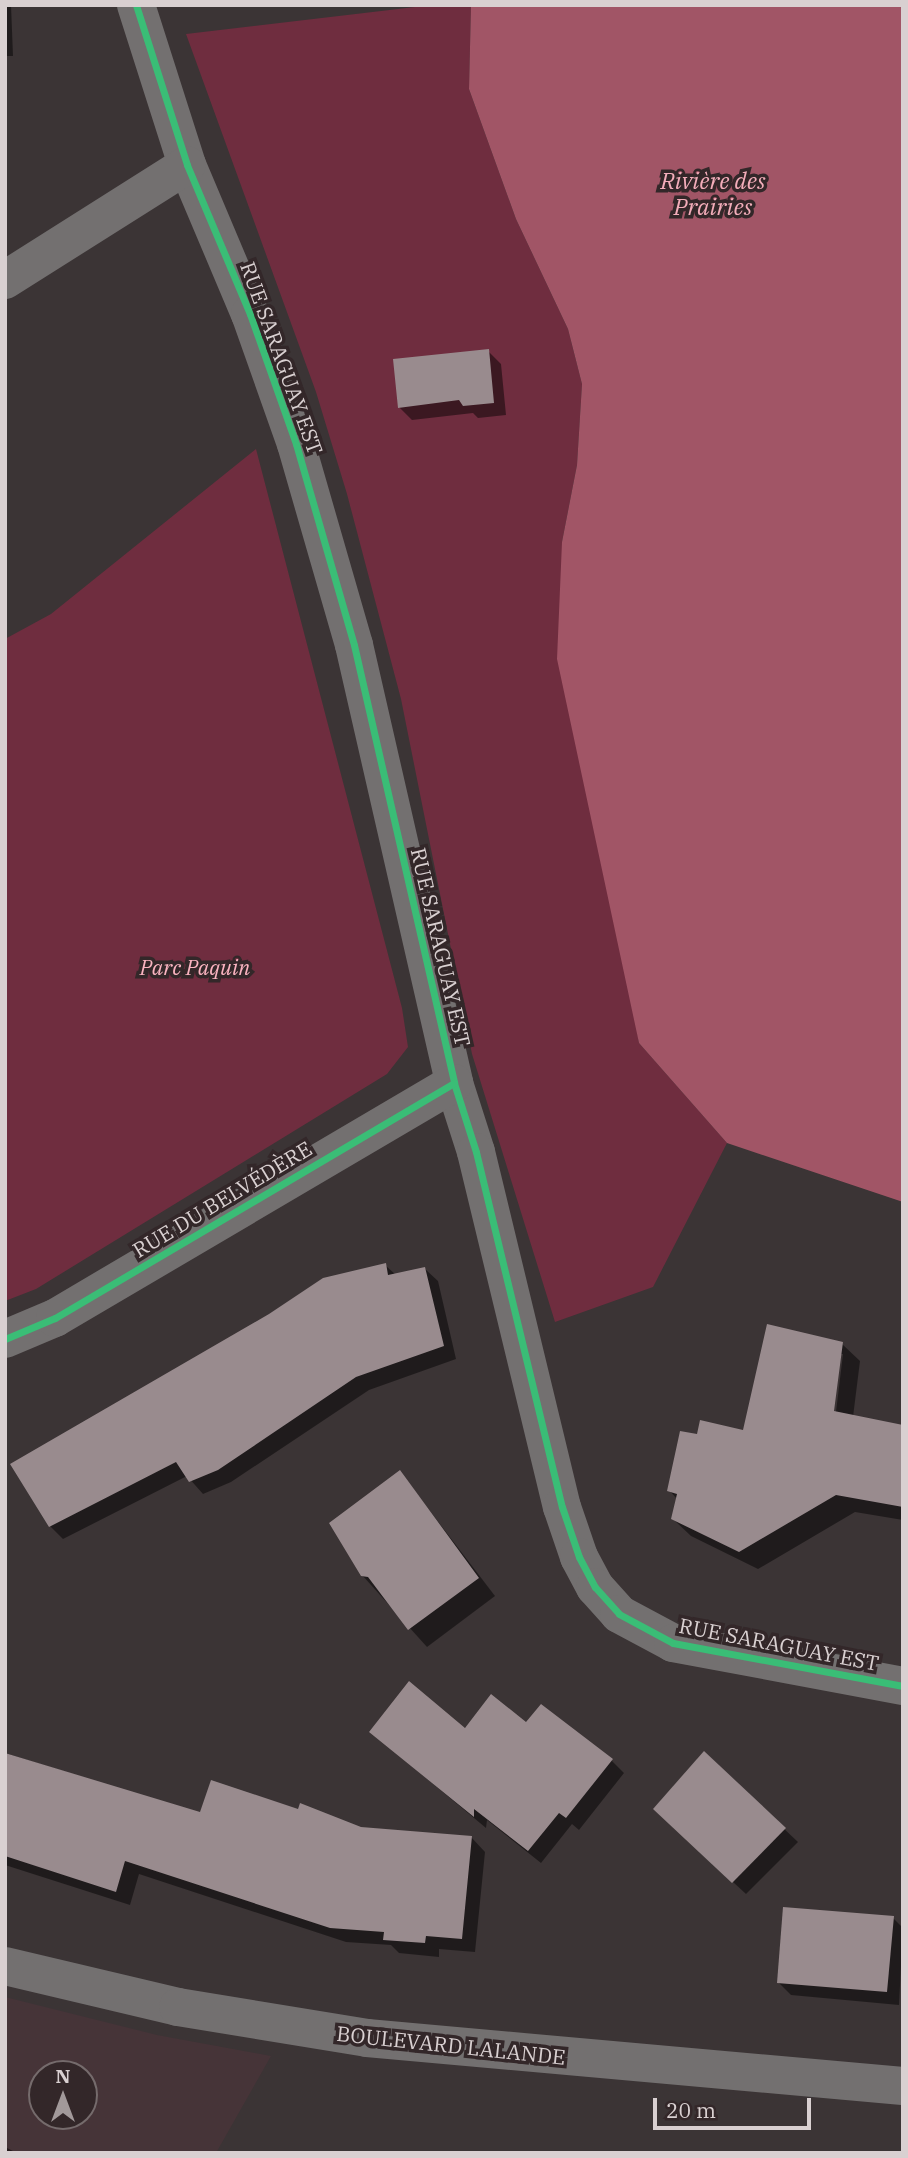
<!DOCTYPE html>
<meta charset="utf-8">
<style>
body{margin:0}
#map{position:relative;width:908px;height:2158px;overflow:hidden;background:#3b3435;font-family:"IBM Plex Serif",serif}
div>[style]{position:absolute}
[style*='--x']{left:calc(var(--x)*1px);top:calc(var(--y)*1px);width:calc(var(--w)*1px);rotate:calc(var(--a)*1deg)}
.built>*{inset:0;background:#463438}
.green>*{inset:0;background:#6f2d3f}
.water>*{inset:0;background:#a15566}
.shadow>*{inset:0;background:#0007}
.building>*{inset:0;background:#998b8e}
.street>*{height:38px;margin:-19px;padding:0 19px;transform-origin:19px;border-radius:19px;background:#737070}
.cycleway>*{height:7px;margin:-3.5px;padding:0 3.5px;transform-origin:3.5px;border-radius:3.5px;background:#3abd76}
span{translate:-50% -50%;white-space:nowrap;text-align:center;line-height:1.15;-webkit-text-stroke:7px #332729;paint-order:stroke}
.street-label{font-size:21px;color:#d9d0d1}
.park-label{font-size:21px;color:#fbb4c1;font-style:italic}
.water-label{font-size:23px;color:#f3adba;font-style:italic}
.frame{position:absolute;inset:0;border:7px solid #d9d0d1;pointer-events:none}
.north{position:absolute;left:28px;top:2060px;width:70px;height:70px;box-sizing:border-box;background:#332729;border:2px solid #756b6c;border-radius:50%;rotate:0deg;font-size:19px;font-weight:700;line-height:28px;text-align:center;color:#d9d0d1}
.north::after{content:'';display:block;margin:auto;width:24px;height:32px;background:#a2999a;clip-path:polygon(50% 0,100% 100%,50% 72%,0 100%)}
.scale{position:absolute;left:653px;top:2098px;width:158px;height:32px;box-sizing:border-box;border:4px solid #d9d0d1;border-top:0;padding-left:9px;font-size:21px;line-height:24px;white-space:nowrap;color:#d9d0d1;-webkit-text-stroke:5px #332729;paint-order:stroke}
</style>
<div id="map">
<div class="built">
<i style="clip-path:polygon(evenodd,5px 1997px,157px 2035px,271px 2056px,216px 2153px,5px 2153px,5px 1997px,42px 2074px,84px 2074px,84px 2116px,42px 2116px,42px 2074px)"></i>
</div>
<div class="green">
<i style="clip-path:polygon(432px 5px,471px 5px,469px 89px,516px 219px,568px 329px,582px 384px,577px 465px,562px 542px,639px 1043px,727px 1143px,653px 1287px,555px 1322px,472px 1054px,401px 699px,347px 494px,316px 392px,186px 34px)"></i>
<i style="clip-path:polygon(256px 449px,402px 1008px,408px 1047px,387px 1074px,36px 1289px,5px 1301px,5px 639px,51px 614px)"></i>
</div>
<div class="water">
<i style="clip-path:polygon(471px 5px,903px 5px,903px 1202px,727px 1143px,639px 1043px,557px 659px,562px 542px,577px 465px,582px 384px,568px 329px,516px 219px,469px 89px)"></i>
</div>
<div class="shadow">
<i style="clip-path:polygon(5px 5px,11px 5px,13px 56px,5px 56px)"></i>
<i style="clip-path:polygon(488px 351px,501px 364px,506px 415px,478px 418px,473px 413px,412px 420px,399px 407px)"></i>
<i style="clip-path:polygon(385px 1265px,396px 1275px,425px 1269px,438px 1281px,456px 1359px,369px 1390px,231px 1482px,203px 1494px,187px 1476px,63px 1539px,50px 1526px,270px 1316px)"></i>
<i style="clip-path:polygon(evenodd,842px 1344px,860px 1361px,853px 1417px,903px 1426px,903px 1520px,855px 1512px,758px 1569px,691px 1536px,673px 1519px,677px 1499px,669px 1490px,698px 1436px,745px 1432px,842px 1344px,840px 1354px,843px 1354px,835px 1420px,831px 1420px,840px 1354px)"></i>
<i style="clip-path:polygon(400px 1472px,495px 1596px,427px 1647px,362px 1575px)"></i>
<i style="clip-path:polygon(527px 1725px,611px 1760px,624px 1773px,579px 1830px,572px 1824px,541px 1863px,487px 1820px,486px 1828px,371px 1732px)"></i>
<i style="clip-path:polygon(5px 1753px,201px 1814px,471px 1837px,485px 1852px,475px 1952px,439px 1949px,439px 1957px,399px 1953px,391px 1945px,346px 1942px,139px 1874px,130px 1905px,5px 1865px)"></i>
<i style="clip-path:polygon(705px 1754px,798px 1842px,746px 1894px,668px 1822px)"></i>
<i style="clip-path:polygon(893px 1918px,903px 1928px,899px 2005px,791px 1995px,778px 1982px)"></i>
<i style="clip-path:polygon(5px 2147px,17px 2153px,5px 2153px)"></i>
</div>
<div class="building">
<i style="clip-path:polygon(489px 349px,494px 403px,463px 406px,459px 400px,398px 408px,393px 359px)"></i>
<i style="clip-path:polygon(386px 1263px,388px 1275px,425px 1267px,444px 1346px,356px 1377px,218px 1470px,189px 1482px,176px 1462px,49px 1527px,10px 1464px,269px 1314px,323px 1278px)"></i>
<i style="clip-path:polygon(767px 1324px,843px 1342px,834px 1411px,903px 1425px,903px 1507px,836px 1495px,739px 1552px,671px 1519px,677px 1494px,667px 1491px,680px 1431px,697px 1434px,700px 1420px,743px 1430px)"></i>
<i style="clip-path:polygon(400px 1470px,479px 1578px,408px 1630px,368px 1577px,361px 1576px,329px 1523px)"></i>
<i style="clip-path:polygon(409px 1681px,465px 1728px,491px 1694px,526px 1722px,541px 1704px,613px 1759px,566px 1818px,559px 1813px,528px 1851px,474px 1809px,474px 1817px,369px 1732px)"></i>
<i style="clip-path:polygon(704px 1751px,786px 1828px,732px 1883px,653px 1809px)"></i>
<i style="clip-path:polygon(5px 1753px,200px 1812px,211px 1780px,298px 1809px,300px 1803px,361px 1827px,472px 1836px,462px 1939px,426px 1936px,425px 1943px,383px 1940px,384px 1932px,330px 1928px,125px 1861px,116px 1892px,5px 1856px)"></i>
<i style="clip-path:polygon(783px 1907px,894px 1916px,887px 1992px,777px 1983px)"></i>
</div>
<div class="street">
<i style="--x:136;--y:5;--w:168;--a:72.3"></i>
<i style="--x:187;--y:165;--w:162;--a:67.1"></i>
<i style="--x:250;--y:314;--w:138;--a:70.5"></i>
<i style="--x:296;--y:444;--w:209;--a:73.9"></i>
<i style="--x:354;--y:645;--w:449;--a:77.1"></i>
<i style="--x:454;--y:1083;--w:72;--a:72.3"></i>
<i style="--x:476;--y:1152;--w:365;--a:76.4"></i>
<i style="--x:562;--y:1507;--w:53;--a:71.2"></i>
<i style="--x:579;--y:1557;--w:34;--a:62"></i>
<i style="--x:595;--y:1587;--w:36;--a:48"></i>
<i style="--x:619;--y:1614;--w:61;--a:28.2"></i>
<i style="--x:673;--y:1643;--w:234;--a:10.6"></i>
<i style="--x:5;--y:280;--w:215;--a:-32.3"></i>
<i style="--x:5;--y:1339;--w:54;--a:-22.8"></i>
<i style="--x:55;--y:1318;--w:463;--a:-30.5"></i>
<i style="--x:5;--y:1966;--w:178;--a:13.3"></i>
<i style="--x:178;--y:2007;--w:192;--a:9.3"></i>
<i style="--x:367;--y:2038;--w:538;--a:5.12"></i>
</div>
<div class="cycleway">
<i style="--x:136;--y:5;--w:168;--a:72.3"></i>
<i style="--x:187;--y:165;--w:162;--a:67.1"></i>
<i style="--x:250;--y:314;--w:138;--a:70.5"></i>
<i style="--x:296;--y:444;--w:209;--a:73.9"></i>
<i style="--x:354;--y:645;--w:449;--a:77.1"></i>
<i style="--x:454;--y:1083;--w:72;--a:72.3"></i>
<i style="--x:476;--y:1152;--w:365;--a:76.4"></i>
<i style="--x:562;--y:1507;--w:53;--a:71.2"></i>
<i style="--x:579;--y:1557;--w:34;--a:62"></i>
<i style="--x:595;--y:1587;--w:36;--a:48"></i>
<i style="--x:619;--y:1614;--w:61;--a:28.2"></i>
<i style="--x:673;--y:1643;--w:234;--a:10.6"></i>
<i style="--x:5;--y:1339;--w:54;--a:-22.8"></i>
<i style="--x:55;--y:1318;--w:463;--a:-30.5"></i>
</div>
<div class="street-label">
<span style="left:282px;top:358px;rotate:70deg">RUE SARAGUAY EST</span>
<span style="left:441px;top:947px;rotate:77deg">RUE SARAGUAY EST</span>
<span style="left:222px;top:1199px;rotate:-31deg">RUE DU BELVÉDÈRE</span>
<span style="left:779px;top:1644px;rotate:11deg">RUE SARAGUAY EST</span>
<span style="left:451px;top:2045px;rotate:6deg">BOULEVARD LALANDE</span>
</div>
<div class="park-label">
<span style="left:195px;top:967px">Parc Paquin</span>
</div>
<div class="water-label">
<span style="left:713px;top:193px">Rivière des<br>Prairies</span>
</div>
<div class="frame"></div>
<div class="north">N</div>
<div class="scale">20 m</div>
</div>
